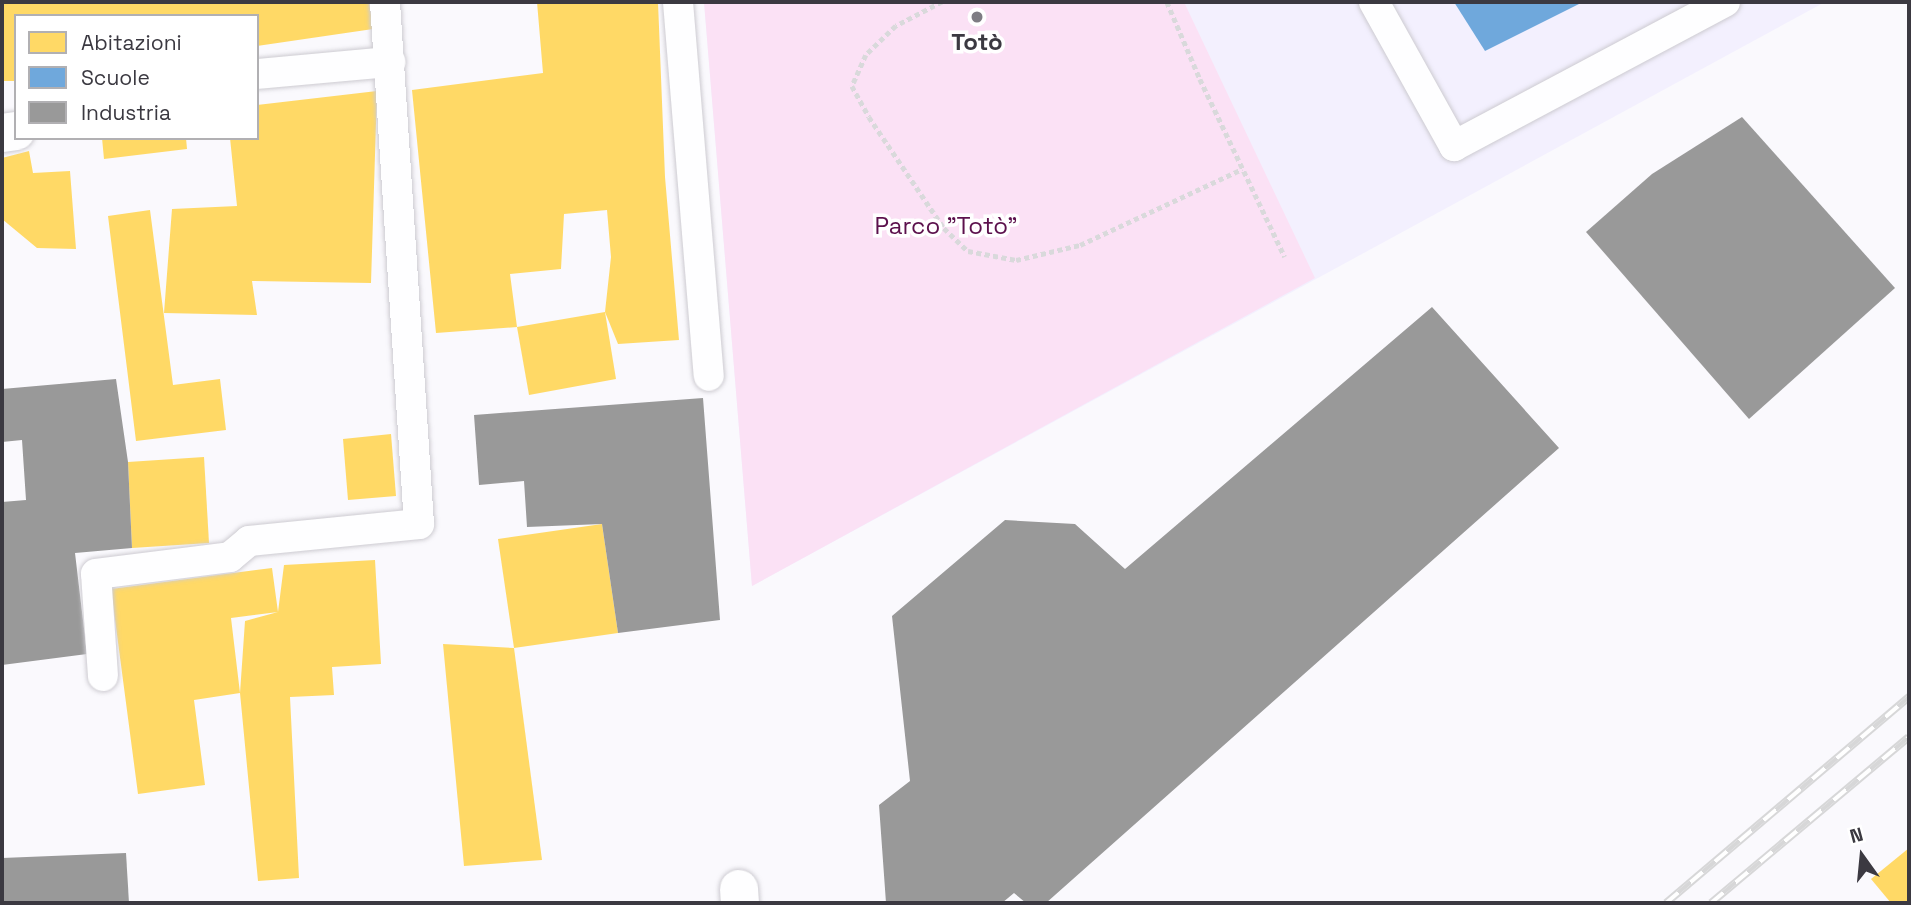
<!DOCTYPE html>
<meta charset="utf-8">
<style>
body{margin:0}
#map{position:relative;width:1911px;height:905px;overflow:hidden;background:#faf9fd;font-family:"Space Grotesk",sans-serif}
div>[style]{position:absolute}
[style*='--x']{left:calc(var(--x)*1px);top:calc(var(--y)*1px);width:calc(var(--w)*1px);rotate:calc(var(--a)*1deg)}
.built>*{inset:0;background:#f3f0fe}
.green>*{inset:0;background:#fbe1f5}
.homes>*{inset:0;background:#ffd966}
.schools>*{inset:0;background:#6fa8dc}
.industry>*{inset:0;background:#999}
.path>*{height:4.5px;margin-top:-2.25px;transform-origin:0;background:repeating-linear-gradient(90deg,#d9d9db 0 5px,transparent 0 8.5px)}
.roads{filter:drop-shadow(0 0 2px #cdcbd1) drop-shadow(0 0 2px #cdcbd1)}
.service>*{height:30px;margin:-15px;padding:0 15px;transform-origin:15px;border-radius:15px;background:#fefeff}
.pedestrian>*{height:38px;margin:-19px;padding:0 19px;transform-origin:19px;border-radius:19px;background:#fefeff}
.minor>*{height:38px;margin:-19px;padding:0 19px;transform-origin:19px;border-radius:19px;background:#fefeff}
.rail>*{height:8px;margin-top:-4px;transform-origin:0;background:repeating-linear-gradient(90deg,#fff 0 16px,#d7d7d8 0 32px);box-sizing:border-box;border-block:2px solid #d7d7d8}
.dots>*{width:19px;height:19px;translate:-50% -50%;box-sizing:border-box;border:4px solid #fff;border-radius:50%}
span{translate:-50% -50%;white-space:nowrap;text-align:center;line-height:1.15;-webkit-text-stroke:7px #fff;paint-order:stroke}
.poi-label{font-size:24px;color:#3b3941;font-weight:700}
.park-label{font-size:24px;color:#5c114d}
.frame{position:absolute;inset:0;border:4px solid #3b3941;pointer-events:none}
.legend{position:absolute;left:14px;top:14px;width:245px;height:126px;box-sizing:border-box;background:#fff;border:2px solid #b1b0b3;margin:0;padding:9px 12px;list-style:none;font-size:21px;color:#3b3941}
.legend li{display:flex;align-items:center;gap:14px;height:35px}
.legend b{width:35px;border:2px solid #b1b0b3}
.north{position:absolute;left:1827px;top:821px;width:70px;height:70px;-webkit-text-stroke:5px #fff;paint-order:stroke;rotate:345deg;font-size:19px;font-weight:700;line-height:28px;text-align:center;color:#3b3941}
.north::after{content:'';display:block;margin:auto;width:24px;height:32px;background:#3b3941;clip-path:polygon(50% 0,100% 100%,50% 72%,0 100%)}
</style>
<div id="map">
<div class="built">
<i style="clip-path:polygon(704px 2px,1825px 2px,752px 586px)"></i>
</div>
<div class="green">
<i style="clip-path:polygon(704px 2px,1184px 2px,1315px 278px,752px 586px)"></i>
</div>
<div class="homes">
<i style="clip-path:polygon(2px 2px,369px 2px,373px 29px,257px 46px,257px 16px,16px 16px,16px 81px,2px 81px)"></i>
<i style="clip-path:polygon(537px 2px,658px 2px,665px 177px,679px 340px,618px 344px,605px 312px,611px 257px,607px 210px,564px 214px,561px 269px,510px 274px,517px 327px,436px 333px,412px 90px,543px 73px)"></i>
<i style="clip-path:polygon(377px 91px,371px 283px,252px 281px,257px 315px,164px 313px,172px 209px,237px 206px,230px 138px,257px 138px,257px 105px)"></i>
<i style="clip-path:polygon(102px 138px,186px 138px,187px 149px,104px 159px)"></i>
<i style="clip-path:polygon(29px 151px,33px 173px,70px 171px,76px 249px,37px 248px,2px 219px,2px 158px)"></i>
<i style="clip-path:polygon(150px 210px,173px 385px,220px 379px,226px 430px,136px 441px,108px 216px)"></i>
<i style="clip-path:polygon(605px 312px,616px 379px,529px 395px,517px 327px)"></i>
<i style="clip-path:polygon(391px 434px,396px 496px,348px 500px,343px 439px)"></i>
<i style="clip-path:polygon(204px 457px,209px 543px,132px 548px,128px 462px)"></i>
<i style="clip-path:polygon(602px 524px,618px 633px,514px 648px,498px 539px)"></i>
<i style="clip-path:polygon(evenodd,375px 560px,381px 664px,332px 667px,334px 695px,290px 697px,299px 878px,258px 881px,240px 693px,194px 700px,205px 785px,138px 794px,111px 589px,272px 568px,278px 612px,284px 565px,375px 560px,278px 612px,245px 621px,240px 693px,231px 618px,278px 612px)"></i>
<i style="clip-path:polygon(443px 644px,514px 648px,542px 860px,464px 866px)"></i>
<i style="clip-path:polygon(1909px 848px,1909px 903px,1891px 903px,1871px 879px)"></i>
</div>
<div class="schools">
<i style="clip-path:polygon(1454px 2px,1583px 2px,1485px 51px)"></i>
</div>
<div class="industry">
<i style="clip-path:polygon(1742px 117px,1895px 288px,1749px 419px,1586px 232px,1652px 174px)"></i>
<i style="clip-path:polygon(1432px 307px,1559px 448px,1046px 903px,1026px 903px,1014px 893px,1002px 903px,886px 903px,879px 805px,910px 781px,892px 616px,1005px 520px,1075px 524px,1125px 569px)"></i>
<i style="clip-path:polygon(116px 379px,128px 462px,132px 548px,75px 553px,87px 654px,2px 665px,2px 502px,26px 500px,22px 440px,2px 442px,2px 389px)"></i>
<i style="clip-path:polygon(703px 398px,720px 620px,618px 633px,602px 524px,527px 527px,524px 481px,479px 485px,474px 415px)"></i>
<i style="clip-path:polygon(126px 853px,129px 903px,2px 903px,2px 858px)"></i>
</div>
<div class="path">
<i style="--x:942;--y:2;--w:52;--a:152.4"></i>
<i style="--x:896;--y:26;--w:42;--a:136"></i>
<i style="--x:866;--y:55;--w:34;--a:114"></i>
<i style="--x:852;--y:86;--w:35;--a:61"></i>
<i style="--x:869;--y:117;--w:134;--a:56"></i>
<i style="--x:944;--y:228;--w:33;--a:44"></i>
<i style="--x:968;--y:251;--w:49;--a:10.6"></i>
<i style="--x:1016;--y:260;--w:66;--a:-13.2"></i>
<i style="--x:1080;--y:245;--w:179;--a:-25.1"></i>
<i style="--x:1167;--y:2;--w:84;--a:66.8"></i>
<i style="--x:1200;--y:79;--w:197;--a:64.5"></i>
</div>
<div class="roads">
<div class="service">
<i style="--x:678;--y:2;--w:375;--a:85.3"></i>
<i style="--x:1374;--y:2;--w:165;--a:60.9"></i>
<i style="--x:1454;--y:146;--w:307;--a:-28"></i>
<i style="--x:257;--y:74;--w:134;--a:-5.2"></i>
<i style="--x:103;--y:676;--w:102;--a:-93.9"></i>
<i style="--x:96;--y:574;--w:135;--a:-7.2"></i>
<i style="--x:230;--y:557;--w:25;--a:-40"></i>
<i style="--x:249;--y:541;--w:171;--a:-5.7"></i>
<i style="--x:419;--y:524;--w:523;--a:-93.73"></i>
</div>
<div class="pedestrian">
<i style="--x:2;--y:133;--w:14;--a:-8"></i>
</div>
<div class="minor">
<i style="--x:739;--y:889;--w:14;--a:86"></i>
</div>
</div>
<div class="rail">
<i style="--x:1666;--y:903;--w:319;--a:-40.3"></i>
<i style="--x:1711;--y:903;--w:258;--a:-40"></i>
</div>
<div class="dots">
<i style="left:977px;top:17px;background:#7e7c83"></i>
</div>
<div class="poi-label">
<span style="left:977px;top:42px">Totò</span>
</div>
<div class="park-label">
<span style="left:946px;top:226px">Parco "Totò"</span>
</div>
<div class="frame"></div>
<ul class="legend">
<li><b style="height:19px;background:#ffd966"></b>Abitazioni</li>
<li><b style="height:19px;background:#6fa8dc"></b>Scuole</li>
<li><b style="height:19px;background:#999"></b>Industria</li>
</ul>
<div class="north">N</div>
</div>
